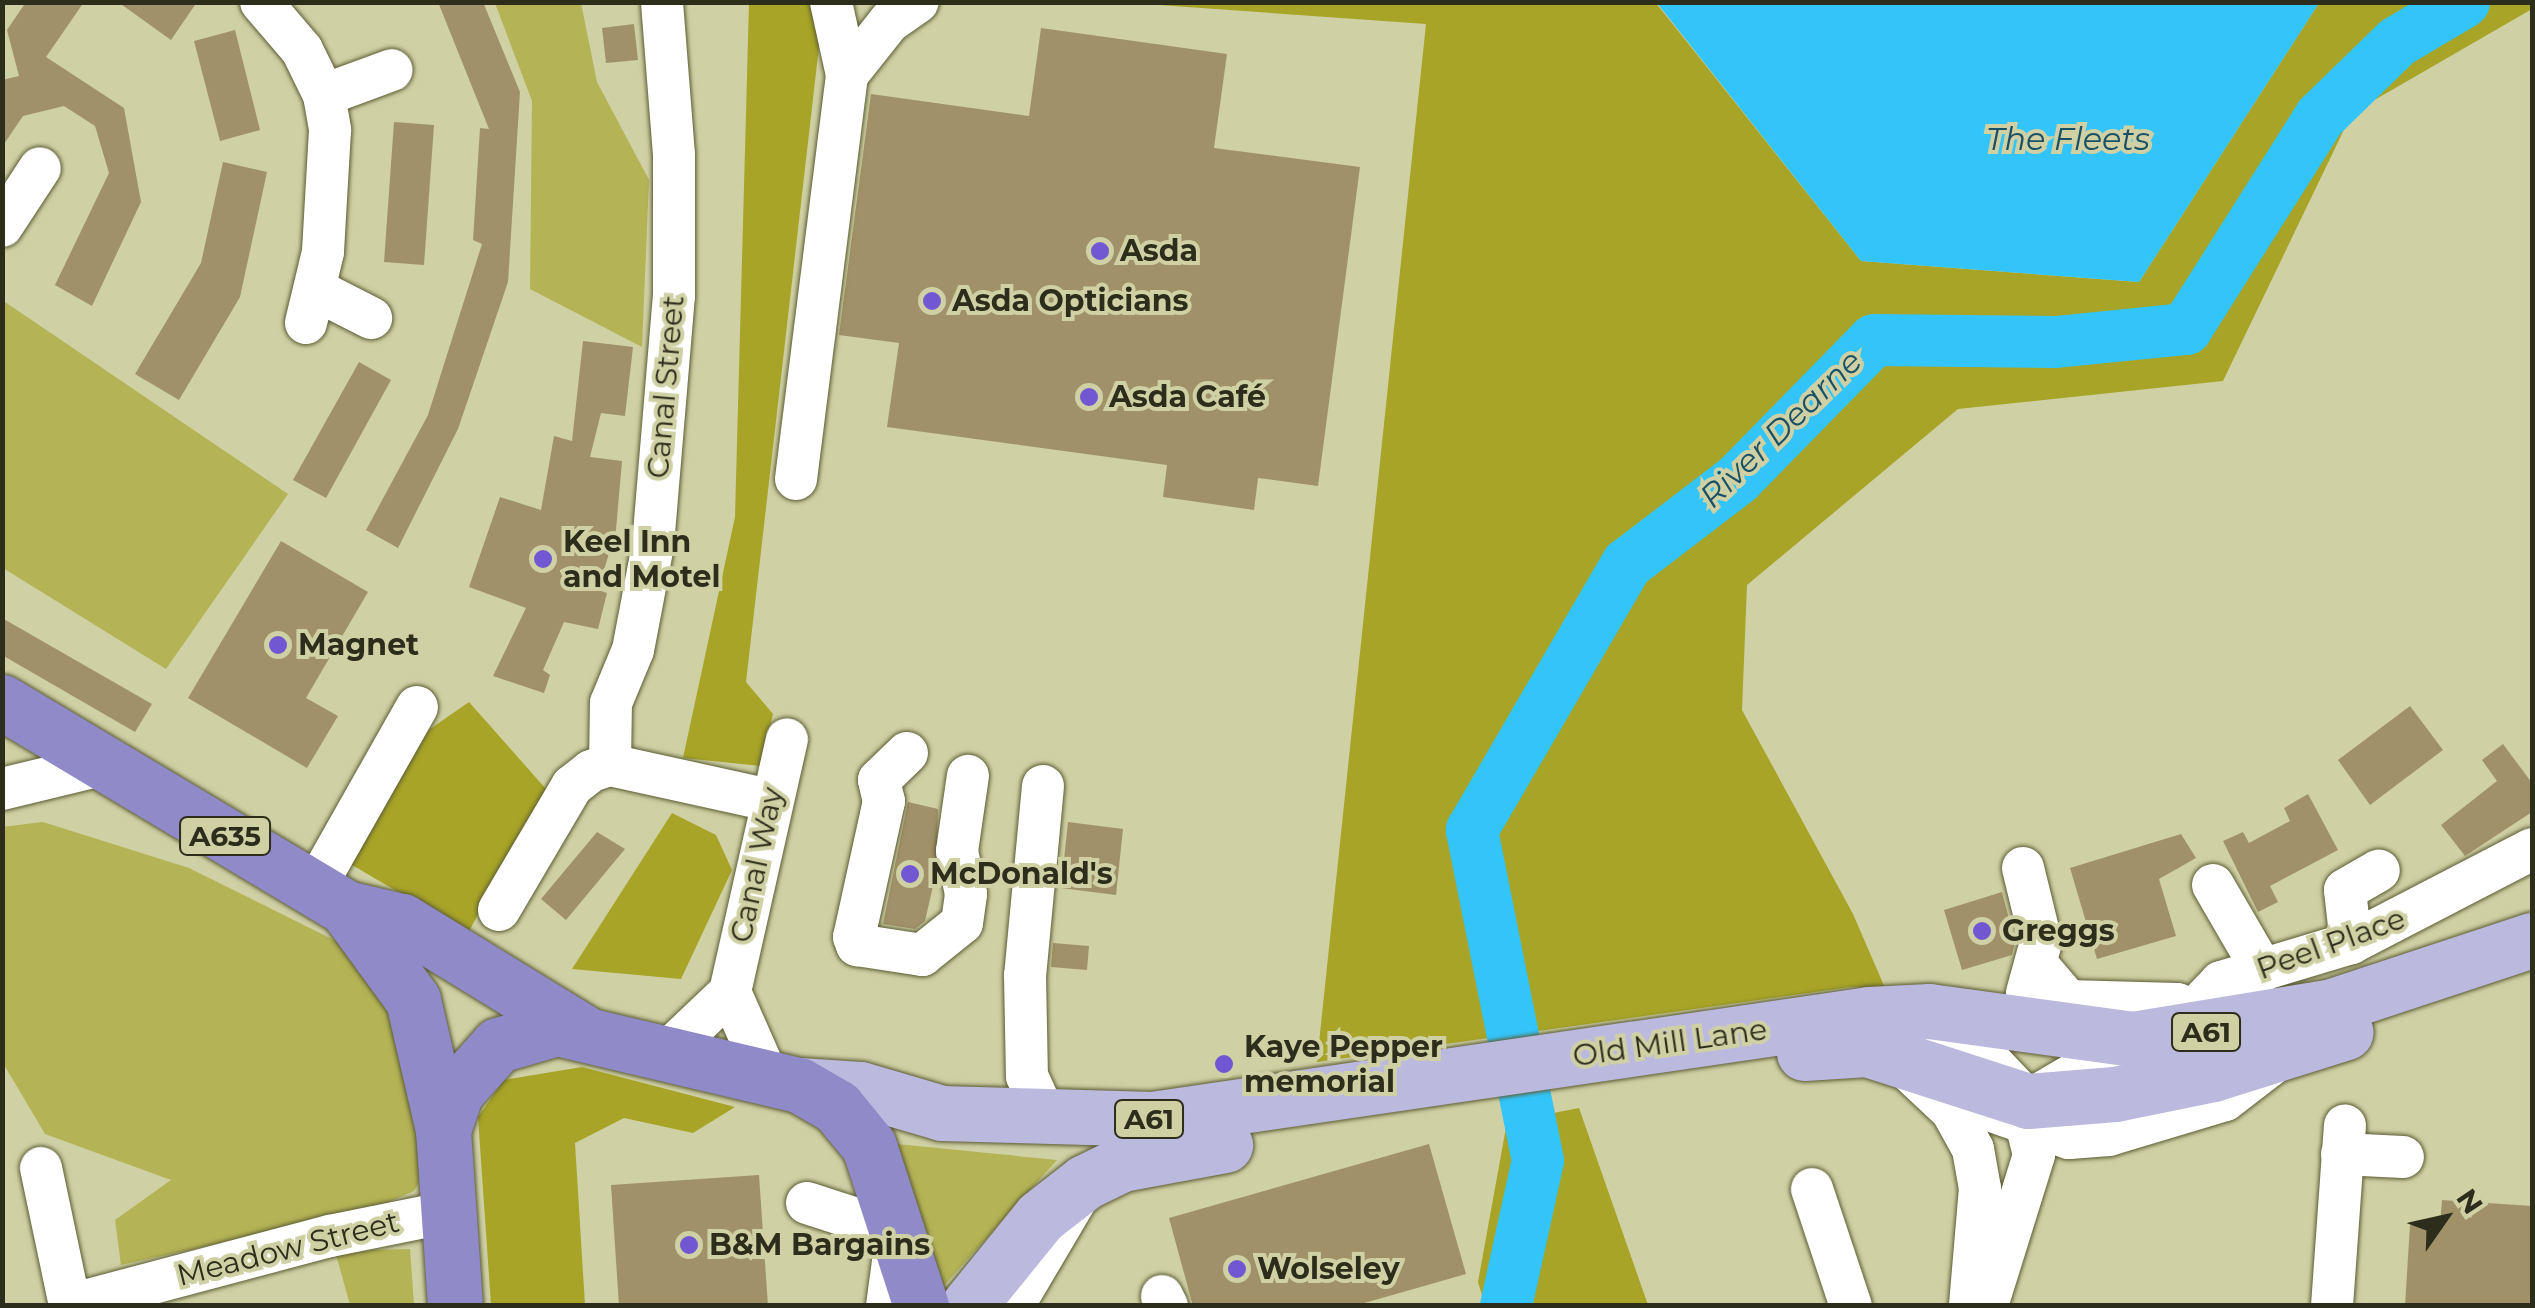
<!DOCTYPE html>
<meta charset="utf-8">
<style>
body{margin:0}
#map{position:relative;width:2535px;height:1308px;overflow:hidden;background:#cfd0a4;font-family:Montserrat,sans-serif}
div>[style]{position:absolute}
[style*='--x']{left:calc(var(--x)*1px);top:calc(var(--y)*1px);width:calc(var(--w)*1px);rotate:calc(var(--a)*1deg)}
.green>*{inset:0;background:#b4b355}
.forest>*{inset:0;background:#a7a427}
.water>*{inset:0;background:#33c5fa}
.river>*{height:52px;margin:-26px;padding:0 26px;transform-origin:26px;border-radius:26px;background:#33c5fa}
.building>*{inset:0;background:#a19169}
.roads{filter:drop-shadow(0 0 2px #5c5c34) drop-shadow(0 0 2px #5c5c34)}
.minor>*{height:42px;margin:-21px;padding:0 21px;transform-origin:21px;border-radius:21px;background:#fff}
.major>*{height:55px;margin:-27.5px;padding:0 27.5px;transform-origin:27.5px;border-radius:27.5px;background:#bcb9de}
.highway>*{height:55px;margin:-27.5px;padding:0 27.5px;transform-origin:27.5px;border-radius:27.5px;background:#908ac8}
.dots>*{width:28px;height:28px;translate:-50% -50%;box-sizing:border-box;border:5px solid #cfd0a4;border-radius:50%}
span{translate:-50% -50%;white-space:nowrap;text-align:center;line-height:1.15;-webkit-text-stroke:8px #cfd0a4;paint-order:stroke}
.shield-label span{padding:2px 8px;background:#cfd0a4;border:2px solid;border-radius:8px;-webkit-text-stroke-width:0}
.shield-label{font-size:28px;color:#2d2d1b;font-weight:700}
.poi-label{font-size:30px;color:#2d2d1b;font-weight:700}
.left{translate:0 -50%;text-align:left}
.street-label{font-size:30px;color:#2d2d1b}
.water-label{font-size:32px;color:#195167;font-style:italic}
.frame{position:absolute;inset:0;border:5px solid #2d2d1b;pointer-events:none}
.north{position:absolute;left:2395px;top:1168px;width:100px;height:100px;-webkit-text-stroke:8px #cfd0a4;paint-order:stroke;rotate:56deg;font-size:28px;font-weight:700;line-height:40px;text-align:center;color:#2d2d1b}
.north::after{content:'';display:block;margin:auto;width:35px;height:45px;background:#2d2d1b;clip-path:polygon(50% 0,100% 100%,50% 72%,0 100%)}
</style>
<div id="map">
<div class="green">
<i style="clip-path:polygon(495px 3px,581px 3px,597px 82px,649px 180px,642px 347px,530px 289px,532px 101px)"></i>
<i style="clip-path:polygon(2px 300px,288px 494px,166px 669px,3px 568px)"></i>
<i style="clip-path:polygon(43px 822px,189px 868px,362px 954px,399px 998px,424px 1173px,414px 1191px,370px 1210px,121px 1265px,115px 1220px,171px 1180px,45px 1134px,3px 1063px,2px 827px)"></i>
<i style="clip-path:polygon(887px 1143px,1057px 1160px,939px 1291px)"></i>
<i style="clip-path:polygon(410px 1249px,414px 1305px,350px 1305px,335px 1251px)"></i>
</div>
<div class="forest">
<i style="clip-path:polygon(2532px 2px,2532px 9px,2352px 113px,2223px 381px,1958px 409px,1747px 585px,1742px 710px,1853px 914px,1885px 988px,1851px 987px,1317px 1062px,1426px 24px,1159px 5px,1152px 3px,1656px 3px,1861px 261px,2139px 282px,2319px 3px)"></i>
<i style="clip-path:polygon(749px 3px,824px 3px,746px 682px,773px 714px,761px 766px,683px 758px,735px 517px)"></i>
<i style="clip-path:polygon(469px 702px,546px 789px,468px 933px,347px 862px,407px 745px)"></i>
<i style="clip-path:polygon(672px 813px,716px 835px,732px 870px,681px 979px,572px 969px)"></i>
<i style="clip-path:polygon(582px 1067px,735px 1107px,693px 1133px,624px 1118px,575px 1143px,585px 1305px,491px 1305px,478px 1117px,504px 1080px)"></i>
<i style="clip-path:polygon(1579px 1108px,1648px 1305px,1485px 1305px,1478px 1282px,1507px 1122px)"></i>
</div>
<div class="water">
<i style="clip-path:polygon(1657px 3px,1656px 3px,2319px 3px,2139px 282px,1861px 261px)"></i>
</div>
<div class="river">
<i style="--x:1506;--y:1306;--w:148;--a:-77.6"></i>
<i style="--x:1538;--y:1161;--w:338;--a:-101.3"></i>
<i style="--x:1472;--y:830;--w:308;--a:-59.8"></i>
<i style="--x:1627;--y:564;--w:140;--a:-37.4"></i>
<i style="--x:1738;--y:479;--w:194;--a:-45.6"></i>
<i style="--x:1874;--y:340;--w:182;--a:0.6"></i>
<i style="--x:2056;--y:342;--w:131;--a:-5.7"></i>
<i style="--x:2186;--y:329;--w:251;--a:-57.7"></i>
<i style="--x:2320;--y:117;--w:107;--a:-44.2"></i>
<i style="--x:2397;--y:42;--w:78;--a:-30.8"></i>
</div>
<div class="building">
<i style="clip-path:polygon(26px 2px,84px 2px,46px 57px,124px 108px,141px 202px,92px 306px,55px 285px,109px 173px,95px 126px,64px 106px,23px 116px,2px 147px,2px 80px,19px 76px,7px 30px)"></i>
<i style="clip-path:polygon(118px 2px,197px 2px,171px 40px)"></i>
<i style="clip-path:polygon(438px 2px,483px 2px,520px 92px,508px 282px,458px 429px,398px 548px,366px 530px,428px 415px,482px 244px,473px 240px,480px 128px,489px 129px)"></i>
<i style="clip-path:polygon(634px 24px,638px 60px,606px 63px,602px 28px)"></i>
<i style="clip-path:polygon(1041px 28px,1227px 54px,1214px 148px,1360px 167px,1318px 486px,1258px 478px,1254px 510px,1163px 497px,1167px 465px,887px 427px,899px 343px,839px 335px,871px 94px,1029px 116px)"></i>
<i style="clip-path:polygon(235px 30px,260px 130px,220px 141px,194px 41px)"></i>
<i style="clip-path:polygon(394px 122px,434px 125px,424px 265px,384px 262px)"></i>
<i style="clip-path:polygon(223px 162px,267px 172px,240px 297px,179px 400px,135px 374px,201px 263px)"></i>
<i style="clip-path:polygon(583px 341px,633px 347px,625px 416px,601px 413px,590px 457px,622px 461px,616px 530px,598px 590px,607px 593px,598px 629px,564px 622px,543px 670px,550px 675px,544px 693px,493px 676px,526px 608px,469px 587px,500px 497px,541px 510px,554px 436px,572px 441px)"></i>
<i style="clip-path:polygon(359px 362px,391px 380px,326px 498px,293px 480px)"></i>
<i style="clip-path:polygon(281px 541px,368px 592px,306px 698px,338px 716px,307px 768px,188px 698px)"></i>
<i style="clip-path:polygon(2px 618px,152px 704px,135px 732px,2px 655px)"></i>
<i style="clip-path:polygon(2410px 706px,2443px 750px,2370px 805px,2338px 760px)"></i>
<i style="clip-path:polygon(2503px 744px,2532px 783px,2532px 812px,2465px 856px,2441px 825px,2497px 781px,2482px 760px)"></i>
<i style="clip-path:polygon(2308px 794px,2338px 850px,2270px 886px,2278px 902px,2258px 912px,2223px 841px,2243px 832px,2249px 843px,2290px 821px,2284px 808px)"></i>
<i style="clip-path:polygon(908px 802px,938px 809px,936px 873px,925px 921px,915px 929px,883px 924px)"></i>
<i style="clip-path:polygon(1068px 822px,1123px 829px,1116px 895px,1061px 888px)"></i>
<i style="clip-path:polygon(597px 832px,625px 849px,566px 920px,541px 899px)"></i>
<i style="clip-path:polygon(2181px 834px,2196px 858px,2159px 879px,2176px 936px,2097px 959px,2070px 868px)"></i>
<i style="clip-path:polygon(2002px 892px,2015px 942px,2012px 955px,1962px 970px,1944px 910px)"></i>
<i style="clip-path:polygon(1053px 943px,1089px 946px,1087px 970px,1051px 967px)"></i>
<i style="clip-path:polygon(1429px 1144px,1466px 1274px,1354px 1306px,1193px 1306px,1169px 1218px)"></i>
<i style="clip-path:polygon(759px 1175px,768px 1306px,619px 1306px,611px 1185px)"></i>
<i style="clip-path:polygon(2442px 1200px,2532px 1206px,2532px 1306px,2405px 1306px,2410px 1225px,2440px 1226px)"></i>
</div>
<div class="roads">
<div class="minor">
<i style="--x:261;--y:2;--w:63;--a:49.5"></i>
<i style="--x:302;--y:50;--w:50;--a:63.9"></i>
<i style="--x:324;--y:95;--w:36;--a:80"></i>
<i style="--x:330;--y:130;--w:122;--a:93.3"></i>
<i style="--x:323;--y:252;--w:73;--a:103.5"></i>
<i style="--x:847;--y:75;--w:68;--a:-51.6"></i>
<i style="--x:889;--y:22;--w:35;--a:-35"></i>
<i style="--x:324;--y:95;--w:72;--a:-20.2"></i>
<i style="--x:2;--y:226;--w:69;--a:-56.8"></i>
<i style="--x:316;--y:290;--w:62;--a:27"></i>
<i style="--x:796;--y:479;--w:407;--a:-82.8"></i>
<i style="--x:847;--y:75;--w:75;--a:-102.4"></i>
<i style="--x:907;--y:753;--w:39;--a:136"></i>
<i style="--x:879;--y:780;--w:22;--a:77"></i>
<i style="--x:884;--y:801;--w:139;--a:102.4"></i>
<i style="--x:854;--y:937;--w:9;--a:69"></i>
<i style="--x:857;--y:945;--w:66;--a:8.7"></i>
<i style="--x:922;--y:955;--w:51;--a:-38.7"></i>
<i style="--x:962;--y:923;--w:29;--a:-82"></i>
<i style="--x:966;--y:894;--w:44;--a:-101.8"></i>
<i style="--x:957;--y:851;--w:76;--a:-81.7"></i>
<i style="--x:610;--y:765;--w:62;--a:-89.1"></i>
<i style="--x:611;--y:703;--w:57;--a:-67.5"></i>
<i style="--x:633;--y:650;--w:107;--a:-79.2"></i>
<i style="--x:653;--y:545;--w:250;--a:-85.2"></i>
<i style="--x:674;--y:296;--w:141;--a:-90"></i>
<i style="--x:674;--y:155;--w:153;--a:-94.5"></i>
<i style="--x:1043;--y:786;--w:190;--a:95.4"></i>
<i style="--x:1025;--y:975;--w:101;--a:88.9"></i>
<i style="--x:1027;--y:1076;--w:48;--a:65.6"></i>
<i style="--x:2;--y:789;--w:106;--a:-13.6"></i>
<i style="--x:2023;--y:868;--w:76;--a:76.3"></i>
<i style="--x:2041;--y:942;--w:53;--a:105.4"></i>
<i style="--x:2213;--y:885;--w:99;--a:59.8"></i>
<i style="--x:314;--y:889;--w:209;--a:-60.5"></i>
<i style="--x:499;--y:910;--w:144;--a:-59.5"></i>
<i style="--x:572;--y:786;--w:24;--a:-38"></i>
<i style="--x:591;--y:771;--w:20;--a:-18"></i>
<i style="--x:610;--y:765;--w:163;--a:12.4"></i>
<i style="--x:2351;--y:943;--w:53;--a:-96.5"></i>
<i style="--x:2345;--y:890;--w:39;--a:-30"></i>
<i style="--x:2038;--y:966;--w:46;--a:49.4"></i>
<i style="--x:2068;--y:1001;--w:109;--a:1.6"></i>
<i style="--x:2177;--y:1004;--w:17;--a:24"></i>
<i style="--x:730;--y:992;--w:94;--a:66.2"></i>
<i style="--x:1893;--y:1022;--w:102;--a:21.3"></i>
<i style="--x:1988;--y:1059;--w:58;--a:46.4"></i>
<i style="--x:2028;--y:1101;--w:22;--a:95"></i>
<i style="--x:2026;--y:1123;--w:33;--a:76"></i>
<i style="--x:2034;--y:1155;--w:158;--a:107.3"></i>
<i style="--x:2206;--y:1052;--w:43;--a:-107.6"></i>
<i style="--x:2193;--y:1011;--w:40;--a:-46"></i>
<i style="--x:2221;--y:982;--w:136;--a:-16.7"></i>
<i style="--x:2351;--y:943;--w:204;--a:-27.4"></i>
<i style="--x:665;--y:1054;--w:90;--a:-43.6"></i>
<i style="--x:730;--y:992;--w:259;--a:-77.3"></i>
<i style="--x:1902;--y:1064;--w:69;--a:43.2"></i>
<i style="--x:1952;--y:1111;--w:43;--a:61.1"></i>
<i style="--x:1973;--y:1149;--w:40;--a:80"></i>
<i style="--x:1980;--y:1188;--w:117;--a:94.9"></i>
<i style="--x:2033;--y:1098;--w:116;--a:-30.5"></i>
<i style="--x:1986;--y:1109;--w:88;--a:19.3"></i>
<i style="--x:2069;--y:1138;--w:40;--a:-4.3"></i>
<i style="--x:2109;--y:1135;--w:121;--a:-16.8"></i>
<i style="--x:2225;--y:1100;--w:59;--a:-37.5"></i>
<i style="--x:2342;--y:1154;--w:61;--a:2.8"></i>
<i style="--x:41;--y:1168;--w:141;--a:78.1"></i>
<i style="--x:1812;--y:1189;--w:123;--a:71.6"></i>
<i style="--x:807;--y:1203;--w:95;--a:17.9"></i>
<i style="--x:897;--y:1232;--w:75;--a:97.7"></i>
<i style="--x:1162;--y:1296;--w:11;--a:63"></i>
<i style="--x:70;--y:1305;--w:269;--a:-14.9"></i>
<i style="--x:330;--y:1236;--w:121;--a:-11.4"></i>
<i style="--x:1013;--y:1306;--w:128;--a:-59.4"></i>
<i style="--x:2332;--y:1306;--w:181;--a:-85.9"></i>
</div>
<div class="major">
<i style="--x:1804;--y:1053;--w:63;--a:-3.6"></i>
<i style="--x:1867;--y:1049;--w:169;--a:17.9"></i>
<i style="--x:2028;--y:1101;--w:87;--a:-4.6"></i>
<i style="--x:2115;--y:1094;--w:100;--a:-11.5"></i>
<i style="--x:2213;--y:1074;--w:139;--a:-17.5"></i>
<i style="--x:799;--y:1085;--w:61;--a:3.8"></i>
<i style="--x:860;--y:1089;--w:85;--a:16.3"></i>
<i style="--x:942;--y:1113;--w:210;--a:1.6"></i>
<i style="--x:1152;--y:1119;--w:725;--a:-8.33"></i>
<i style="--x:1869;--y:1014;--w:60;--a:-2.9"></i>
<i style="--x:1929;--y:1011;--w:206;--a:7.8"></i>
<i style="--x:2133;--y:1039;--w:202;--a:-9.4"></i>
<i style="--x:2332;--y:1006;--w:211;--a:-18.3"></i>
<i style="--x:968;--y:1306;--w:114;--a:-51"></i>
<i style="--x:1040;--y:1217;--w:57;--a:-37.9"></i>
<i style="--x:1085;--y:1182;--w:41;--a:-25.9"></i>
<i style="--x:1122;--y:1164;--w:105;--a:-10.5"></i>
</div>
<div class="highway">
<i style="--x:2;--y:702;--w:401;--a:30.9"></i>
<i style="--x:346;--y:908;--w:114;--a:53.9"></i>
<i style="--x:413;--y:1000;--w:133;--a:77"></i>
<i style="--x:346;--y:908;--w:57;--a:13.1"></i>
<i style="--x:402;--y:921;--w:215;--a:31.5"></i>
<i style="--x:455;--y:1306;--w:176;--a:-93.9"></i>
<i style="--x:443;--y:1130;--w:40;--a:-71.1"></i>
<i style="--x:456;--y:1092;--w:63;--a:-48.2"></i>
<i style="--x:498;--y:1045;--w:61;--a:-16.1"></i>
<i style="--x:557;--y:1028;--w:249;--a:13.3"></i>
<i style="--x:799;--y:1085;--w:44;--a:30.1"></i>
<i style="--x:837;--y:1107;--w:50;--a:50.6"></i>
<i style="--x:869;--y:1146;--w:168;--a:72"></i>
</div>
</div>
<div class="dots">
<i style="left:1100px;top:251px;background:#7158d2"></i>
<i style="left:932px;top:301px;background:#7158d2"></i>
<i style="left:1089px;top:397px;background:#7158d2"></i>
<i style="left:543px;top:559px;background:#7158d2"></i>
<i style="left:278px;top:645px;background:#7158d2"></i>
<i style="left:910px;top:874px;background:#7158d2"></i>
<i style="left:1982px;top:931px;background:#7158d2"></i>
<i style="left:1224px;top:1064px;background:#7158d2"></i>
<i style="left:689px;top:1245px;background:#7158d2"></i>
<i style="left:1237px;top:1269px;background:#7158d2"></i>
</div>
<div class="shield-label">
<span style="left:225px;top:836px">A635</span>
<span style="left:2206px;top:1032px">A61</span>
<span style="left:1149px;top:1119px">A61</span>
</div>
<div class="poi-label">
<span class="left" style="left:1120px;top:251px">Asda</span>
<span class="left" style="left:952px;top:301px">Asda Opticians</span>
<span class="left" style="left:1109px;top:397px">Asda Café</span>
<span class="left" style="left:563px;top:559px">Keel Inn<br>and Motel</span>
<span class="left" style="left:298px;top:645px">Magnet</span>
<span class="left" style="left:930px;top:874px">McDonald's</span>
<span class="left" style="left:2002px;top:931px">Greggs</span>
<span class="left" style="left:1244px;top:1064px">Kaye Pepper<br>memorial</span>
<span class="left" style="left:709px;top:1245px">B&amp;M Bargains</span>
<span class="left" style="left:1257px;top:1269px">Wolseley</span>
</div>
<div class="street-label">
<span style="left:666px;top:387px;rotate:-85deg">Canal Street</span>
<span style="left:757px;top:865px;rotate:-78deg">Canal Way</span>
<span style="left:2331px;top:944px;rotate:-20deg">Peel Place</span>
<span style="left:1670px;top:1043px;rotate:-8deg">Old Mill Lane</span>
<span style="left:288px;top:1249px;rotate:-14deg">Meadow Street</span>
</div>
<div class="water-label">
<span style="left:2068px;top:139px">The Fleets</span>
<span style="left:1781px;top:429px;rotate:-44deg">River Dearne</span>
</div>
<div class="frame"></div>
<div class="north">N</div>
</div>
